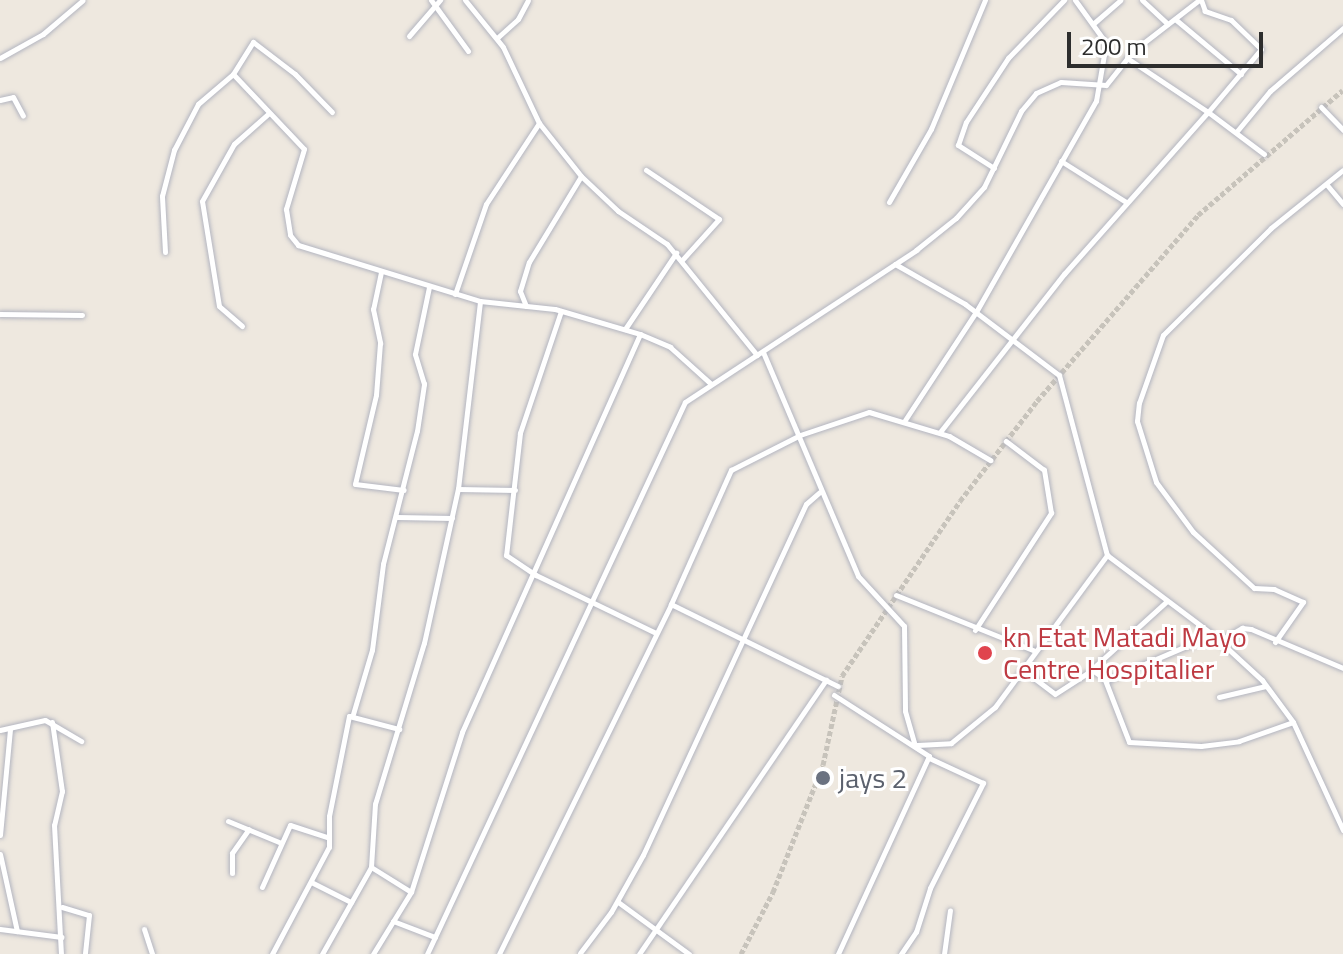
<!DOCTYPE html>
<style>
body{margin:0}
#map{position:relative;width:1343px;height:954px;overflow:hidden;background:#eee8df;font-family:"Titillium Web",sans-serif}
div>[style]{position:absolute}
[style*='--x']{left:calc(var(--x)*1px);top:calc(var(--y)*1px);width:calc(var(--w)*1px);rotate:calc(var(--a)*1deg)}
.minor-tunnel>*{height:5px;margin-top:-2.5px;transform-origin:0;background:repeating-linear-gradient(90deg,#c7c3bb 0 5px,transparent 0 7.5px)}
.roads{filter:drop-shadow(0 0 2px #b3b5c0) drop-shadow(0 0 2px #b3b5c0)}
.minor>*{height:5px;margin:-2.5px;padding:0 2.5px;transform-origin:2.5px;border-radius:2.5px;background:#fff}
.dots>*{width:22px;height:22px;translate:-50% -50%;box-sizing:border-box;border:4px solid #fff;border-radius:50%}
span{translate:-50% -50%;white-space:nowrap;text-align:center;line-height:1.15;-webkit-text-stroke:6px #fff;paint-order:stroke}
.health-label{font-size:28px;color:#be3a42}
.left{translate:0 -50%;text-align:left}
.worship-label{font-size:28px;color:#5b616d}
.scale{position:absolute;left:1067px;top:32px;width:196px;height:36px;box-sizing:border-box;border:4px solid #2d2d2d;border-top:0;padding-left:10px;font-size:24px;line-height:28px;white-space:nowrap;color:#2d2d2d;-webkit-text-stroke:6px #fff;paint-order:stroke}
</style>
<div id="map">
<div class="minor-tunnel">
<i style="--x:741;--y:954;--w:70;--a:-62.7"></i>
<i style="--x:773;--y:892;--w:136;--a:-68.5"></i>
<i style="--x:823;--y:765;--w:91;--a:-77.9"></i>
<i style="--x:842;--y:676;--w:211;--a:-56"></i>
<i style="--x:960;--y:501;--w:126;--a:-52.4"></i>
<i style="--x:1037;--y:401;--w:246;--a:-49.1"></i>
<i style="--x:1198;--y:215;--w:191;--a:-40.8"></i>
</div>
<div class="roads">
<div class="minor">
<i style="--x:431;--y:0;--w:63;--a:54"></i>
<i style="--x:465;--y:0;--w:60;--a:51"></i>
<i style="--x:503;--y:47;--w:84;--a:64.7"></i>
<i style="--x:539;--y:123;--w:68;--a:51.6"></i>
<i style="--x:581;--y:176;--w:51;--a:43.4"></i>
<i style="--x:618;--y:211;--w:59;--a:34"></i>
<i style="--x:667;--y:244;--w:143;--a:51"></i>
<i style="--x:1142;--y:0;--w:35;--a:43"></i>
<i style="--x:1175;--y:19;--w:86;--a:39.8"></i>
<i style="--x:1094;--y:23;--w:35;--a:-41"></i>
<i style="--x:409;--y:36;--w:48;--a:-49.3"></i>
<i style="--x:497;--y:38;--w:28;--a:-42"></i>
<i style="--x:518;--y:19;--w:21;--a:-62"></i>
<i style="--x:0;--y:58;--w:49;--a:-29.2"></i>
<i style="--x:43;--y:34;--w:52;--a:-40.4"></i>
<i style="--x:1127;--y:58;--w:97;--a:33.7"></i>
<i style="--x:1208;--y:112;--w:82;--a:-49.9"></i>
<i style="--x:1261;--y:49;--w:42;--a:-136"></i>
<i style="--x:1231;--y:20;--w:28;--a:-161"></i>
<i style="--x:1205;--y:11;--w:12;--a:-110"></i>
<i style="--x:233;--y:74;--w:103;--a:46.6"></i>
<i style="--x:304;--y:149;--w:63;--a:106.7"></i>
<i style="--x:286;--y:209;--w:26;--a:81"></i>
<i style="--x:290;--y:235;--w:13;--a:51"></i>
<i style="--x:298;--y:245;--w:190;--a:17.1"></i>
<i style="--x:480;--y:301;--w:75;--a:6.1"></i>
<i style="--x:555;--y:309;--w:89;--a:16.4"></i>
<i style="--x:640;--y:334;--w:33;--a:23"></i>
<i style="--x:670;--y:347;--w:54;--a:42"></i>
<i style="--x:0;--y:100;--w:13;--a:-13"></i>
<i style="--x:13;--y:97;--w:21;--a:62"></i>
<i style="--x:1321;--y:107;--w:32;--a:46"></i>
<i style="--x:1237;--y:131;--w:52;--a:-50.5"></i>
<i style="--x:1270;--y:91;--w:96;--a:-40.8"></i>
<i style="--x:1061;--y:161;--w:77;--a:32.2"></i>
<i style="--x:994;--y:168;--w:43;--a:-147.4"></i>
<i style="--x:958;--y:145;--w:24;--a:-71"></i>
<i style="--x:966;--y:122;--w:77;--a:-56.7"></i>
<i style="--x:1008;--y:58;--w:81;--a:-46"></i>
<i style="--x:646;--y:170;--w:88;--a:33.9"></i>
<i style="--x:719;--y:219;--w:55;--a:132.1"></i>
<i style="--x:1327;--y:185;--w:25;--a:50"></i>
<i style="--x:889;--y:202;--w:84;--a:-60.1"></i>
<i style="--x:931;--y:129;--w:140;--a:-67.3"></i>
<i style="--x:165;--y:252;--w:56;--a:-93.1"></i>
<i style="--x:162;--y:196;--w:48;--a:-75.4"></i>
<i style="--x:174;--y:150;--w:52;--a:-62.4"></i>
<i style="--x:198;--y:104;--w:46;--a:-40.6"></i>
<i style="--x:233;--y:74;--w:38;--a:-58"></i>
<i style="--x:253;--y:42;--w:53;--a:37.3"></i>
<i style="--x:295;--y:74;--w:53;--a:45.8"></i>
<i style="--x:895;--y:264;--w:81;--a:29.7"></i>
<i style="--x:965;--y:304;--w:118;--a:37.1"></i>
<i style="--x:1059;--y:375;--w:186;--a:75.1"></i>
<i style="--x:1107;--y:555;--w:133;--a:37"></i>
<i style="--x:1213;--y:635;--w:67;--a:42.6"></i>
<i style="--x:1262;--y:680;--w:52;--a:53.6"></i>
<i style="--x:1293;--y:722;--w:119;--a:65.2"></i>
<i style="--x:381;--y:272;--w:38;--a:102"></i>
<i style="--x:373;--y:309;--w:35;--a:78"></i>
<i style="--x:380;--y:343;--w:52;--a:94.4"></i>
<i style="--x:376;--y:395;--w:91;--a:103.3"></i>
<i style="--x:355;--y:484;--w:49;--a:7"></i>
<i style="--x:455;--y:294;--w:95;--a:-71"></i>
<i style="--x:486;--y:204;--w:97;--a:-56.8"></i>
<i style="--x:526;--y:306;--w:16;--a:-112"></i>
<i style="--x:520;--y:291;--w:30;--a:-73"></i>
<i style="--x:529;--y:262;--w:100;--a:-58.8"></i>
<i style="--x:561;--y:311;--w:129;--a:108.6"></i>
<i style="--x:520;--y:433;--w:123;--a:96.5"></i>
<i style="--x:506;--y:555;--w:36;--a:34"></i>
<i style="--x:536;--y:575;--w:133;--a:25.8"></i>
<i style="--x:0;--y:314;--w:82;--a:0.7"></i>
<i style="--x:242;--y:326;--w:30;--a:-139"></i>
<i style="--x:219;--y:306;--w:106;--a:-99.2"></i>
<i style="--x:202;--y:201;--w:65;--a:-60.7"></i>
<i style="--x:234;--y:144;--w:45;--a:-41.4"></i>
<i style="--x:625;--y:329;--w:92;--a:-56.1"></i>
<i style="--x:763;--y:352;--w:243;--a:67"></i>
<i style="--x:858;--y:576;--w:68;--a:47.4"></i>
<i style="--x:904;--y:626;--w:85;--a:89.3"></i>
<i style="--x:905;--y:711;--w:33;--a:74"></i>
<i style="--x:905;--y:420;--w:129;--a:-56.7"></i>
<i style="--x:976;--y:312;--w:243;--a:-60.4"></i>
<i style="--x:1096;--y:101;--w:59;--a:-80.2"></i>
<i style="--x:1106;--y:43;--w:53;--a:-125.8"></i>
<i style="--x:940;--y:432;--w:201;--a:-51.9"></i>
<i style="--x:1064;--y:274;--w:217;--a:-48.4"></i>
<i style="--x:1208;--y:112;--w:70;--a:36.9"></i>
<i style="--x:458;--y:489;--w:57;--a:1"></i>
<i style="--x:397;--y:517;--w:55;--a:1"></i>
<i style="--x:896;--y:595;--w:150;--a:21.9"></i>
<i style="--x:671;--y:604;--w:186;--a:26.2"></i>
<i style="--x:975;--y:630;--w:140;--a:-57"></i>
<i style="--x:1051;--y:513;--w:44;--a:-99.2"></i>
<i style="--x:1044;--y:470;--w:48;--a:-142.7"></i>
<i style="--x:1220;--y:641;--w:26;--a:-31"></i>
<i style="--x:1242;--y:628;--w:9;--a:6"></i>
<i style="--x:1251;--y:629;--w:100;--a:23"></i>
<i style="--x:1275;--y:642;--w:49;--a:-55"></i>
<i style="--x:1303;--y:602;--w:32;--a:-156"></i>
<i style="--x:1274;--y:589;--w:20;--a:-177"></i>
<i style="--x:1254;--y:588;--w:83;--a:-137.4"></i>
<i style="--x:1193;--y:532;--w:62;--a:-126.5"></i>
<i style="--x:1156;--y:482;--w:64;--a:-107.3"></i>
<i style="--x:1137;--y:421;--w:18;--a:-84"></i>
<i style="--x:1139;--y:403;--w:72;--a:-70.6"></i>
<i style="--x:1163;--y:335;--w:152;--a:-44.7"></i>
<i style="--x:1271;--y:228;--w:92;--a:-38.9"></i>
<i style="--x:1022;--y:669;--w:41;--a:37.1"></i>
<i style="--x:1055;--y:694;--w:44;--a:-33"></i>
<i style="--x:1092;--y:670;--w:18;--a:34"></i>
<i style="--x:1107;--y:680;--w:114;--a:-23.2"></i>
<i style="--x:1092;--y:669;--w:101;--a:-42.2"></i>
<i style="--x:1105;--y:680;--w:66;--a:68.8"></i>
<i style="--x:1129;--y:742;--w:72;--a:3.2"></i>
<i style="--x:1201;--y:746;--w:38;--a:-7"></i>
<i style="--x:1239;--y:741;--w:57;--a:-19.4"></i>
<i style="--x:834;--y:695;--w:113;--a:32.7"></i>
<i style="--x:929;--y:756;--w:218;--a:114.7"></i>
<i style="--x:1219;--y:697;--w:48;--a:-13.2"></i>
<i style="--x:353;--y:714;--w:67;--a:-73.5"></i>
<i style="--x:372;--y:650;--w:87;--a:-82.7"></i>
<i style="--x:383;--y:564;--w:137;--a:-75.7"></i>
<i style="--x:417;--y:431;--w:48;--a:-81.5"></i>
<i style="--x:424;--y:384;--w:31;--a:-107"></i>
<i style="--x:415;--y:354;--w:68;--a:-78.2"></i>
<i style="--x:52;--y:722;--w:70;--a:81.8"></i>
<i style="--x:62;--y:791;--w:35;--a:103"></i>
<i style="--x:54;--y:825;--w:129;--a:86.9"></i>
<i style="--x:0;--y:730;--w:46;--a:-12.5"></i>
<i style="--x:45;--y:720;--w:42;--a:30.3"></i>
<i style="--x:917;--y:745;--w:34;--a:-3"></i>
<i style="--x:951;--y:743;--w:57;--a:-39.3"></i>
<i style="--x:995;--y:707;--w:189;--a:-53.6"></i>
<i style="--x:228;--y:821;--w:57;--a:22.5"></i>
<i style="--x:0;--y:835;--w:106;--a:-84.6"></i>
<i style="--x:0;--y:854;--w:79;--a:77.6"></i>
<i style="--x:371;--y:867;--w:63;--a:-86.4"></i>
<i style="--x:375;--y:804;--w:168;--a:-73.1"></i>
<i style="--x:424;--y:643;--w:158;--a:-77.6"></i>
<i style="--x:458;--y:489;--w:189;--a:-83.3"></i>
<i style="--x:232;--y:873;--w:20;--a:-90"></i>
<i style="--x:232;--y:853;--w:29;--a:-55"></i>
<i style="--x:311;--y:882;--w:45;--a:26.6"></i>
<i style="--x:262;--y:887;--w:68;--a:-65.7"></i>
<i style="--x:290;--y:825;--w:39;--a:18"></i>
<i style="--x:618;--y:902;--w:88;--a:36.2"></i>
<i style="--x:62;--y:907;--w:28;--a:17"></i>
<i style="--x:89;--y:915;--w:39;--a:96"></i>
<i style="--x:393;--y:921;--w:45;--a:20.9"></i>
<i style="--x:0;--y:929;--w:62;--a:7.5"></i>
<i style="--x:144;--y:929;--w:26;--a:72"></i>
<i style="--x:580;--y:953;--w:51;--a:-52.9"></i>
<i style="--x:611;--y:912;--w:65;--a:-60.7"></i>
<i style="--x:643;--y:855;--w:387;--a:-65.1"></i>
<i style="--x:806;--y:504;--w:18;--a:-41"></i>
<i style="--x:272;--y:954;--w:121;--a:-62"></i>
<i style="--x:329;--y:847;--w:31;--a:-90"></i>
<i style="--x:329;--y:816;--w:102;--a:-78.7"></i>
<i style="--x:349;--y:716;--w:52;--a:14.6"></i>
<i style="--x:322;--y:954;--w:100;--a:-60.6"></i>
<i style="--x:371;--y:867;--w:47;--a:32"></i>
<i style="--x:373;--y:954;--w:73;--a:-58.5"></i>
<i style="--x:411;--y:892;--w:168;--a:-72.3"></i>
<i style="--x:462;--y:732;--w:436;--a:-65.9"></i>
<i style="--x:427;--y:954;--w:609;--a:-64.95"></i>
<i style="--x:685;--y:402;--w:277;--a:-33.3"></i>
<i style="--x:916;--y:250;--w:51;--a:-38.7"></i>
<i style="--x:956;--y:218;--w:42;--a:-47.9"></i>
<i style="--x:984;--y:187;--w:85;--a:-64"></i>
<i style="--x:1021;--y:111;--w:23;--a:-50"></i>
<i style="--x:1036;--y:93;--w:27;--a:-24"></i>
<i style="--x:1061;--y:82;--w:45;--a:3.8"></i>
<i style="--x:1106;--y:85;--w:43;--a:-51.5"></i>
<i style="--x:1133;--y:51;--w:83;--a:-37.7"></i>
<i style="--x:499;--y:954;--w:390;--a:-63.8"></i>
<i style="--x:671;--y:604;--w:147;--a:-65.9"></i>
<i style="--x:731;--y:470;--w:77;--a:-26.9"></i>
<i style="--x:800;--y:435;--w:73;--a:-18.4"></i>
<i style="--x:869;--y:412;--w:84;--a:16.7"></i>
<i style="--x:949;--y:436;--w:48;--a:30.3"></i>
<i style="--x:639;--y:954;--w:332;--a:-55.7"></i>
<i style="--x:901;--y:954;--w:27;--a:-56"></i>
<i style="--x:916;--y:932;--w:46;--a:-72.3"></i>
<i style="--x:930;--y:888;--w:118;--a:-63.2"></i>
<i style="--x:983;--y:783;--w:60;--a:-155.2"></i>
<i style="--x:944;--y:954;--w:44;--a:-82.2"></i>
</div>
</div>
<div class="dots">
<i style="left:985px;top:653px;background:#e0444e"></i>
<i style="left:823px;top:778px;background:#6b7280"></i>
</div>
<div class="health-label">
<span class="left" style="left:1003px;top:653px">kn Etat Matadi Mayo<br>Centre Hospitalier</span>
</div>
<div class="worship-label">
<span class="left" style="left:839px;top:778px">jays 2</span>
</div>
<div class="scale">200 m</div>
</div>
